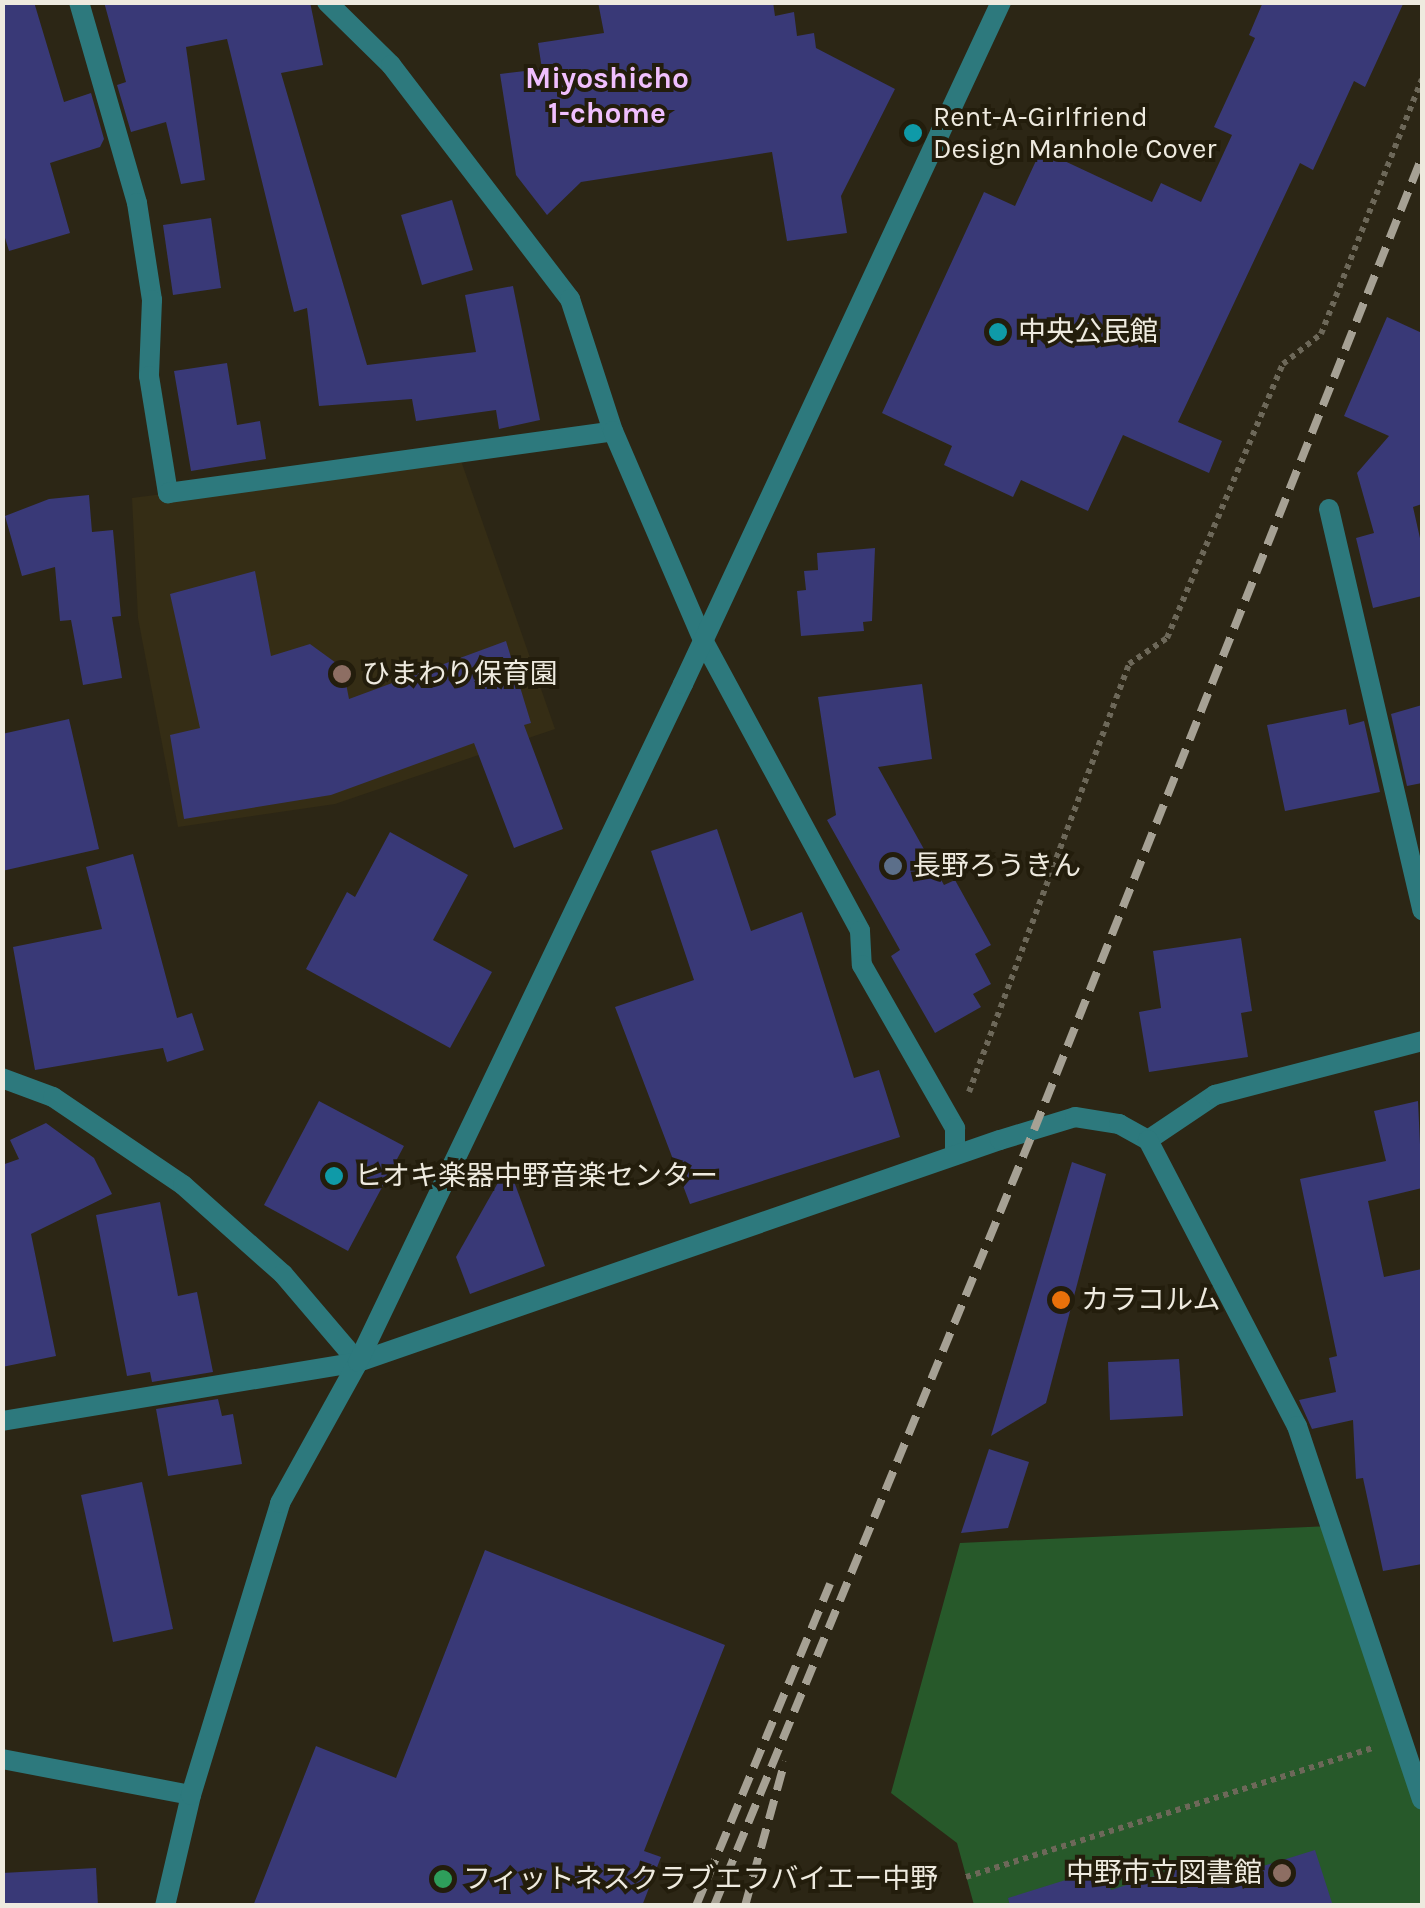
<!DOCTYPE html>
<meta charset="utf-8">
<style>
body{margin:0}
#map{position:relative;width:1425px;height:1908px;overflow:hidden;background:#2c2615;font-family:Karla,"Noto Sans JP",sans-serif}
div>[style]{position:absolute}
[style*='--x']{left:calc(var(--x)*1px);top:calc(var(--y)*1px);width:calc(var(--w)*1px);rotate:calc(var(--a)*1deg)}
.built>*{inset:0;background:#352d15}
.green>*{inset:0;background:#27592a}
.building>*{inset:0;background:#393977}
.path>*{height:6px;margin-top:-3px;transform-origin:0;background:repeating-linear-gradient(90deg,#6d6859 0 5px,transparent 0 10px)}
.minor>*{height:20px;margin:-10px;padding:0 10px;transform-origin:10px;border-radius:10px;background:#2d797d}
.tertiary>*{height:20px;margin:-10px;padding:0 10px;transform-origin:10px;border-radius:10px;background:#2d797d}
.rail>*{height:8px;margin-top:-4px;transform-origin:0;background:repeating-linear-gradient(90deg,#a6a194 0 20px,transparent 0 30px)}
.dots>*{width:28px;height:28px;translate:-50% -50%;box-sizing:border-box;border:5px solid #231d0c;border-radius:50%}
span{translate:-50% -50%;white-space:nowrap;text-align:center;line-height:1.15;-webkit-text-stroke:8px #231d0c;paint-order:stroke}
.poi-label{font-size:28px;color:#eeeadf}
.left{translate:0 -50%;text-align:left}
.right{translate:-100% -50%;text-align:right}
.neighbourhood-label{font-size:30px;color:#f0bffe;font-weight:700}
.frame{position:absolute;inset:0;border:5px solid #eeeadf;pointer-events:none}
</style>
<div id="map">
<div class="built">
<i style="clip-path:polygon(459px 455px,555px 729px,335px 804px,178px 827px,138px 618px,132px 498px)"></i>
</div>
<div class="green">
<i style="clip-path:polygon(1330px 1526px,1422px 1800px,1422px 1905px,974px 1905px,957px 1843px,891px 1793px,960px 1543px)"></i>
</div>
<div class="building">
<i style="clip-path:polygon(2px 2px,34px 2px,64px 102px,91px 93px,104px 139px,100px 147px,50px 163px,70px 233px,9px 251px,2px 228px)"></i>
<i style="clip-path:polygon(104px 2px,310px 2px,323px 65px,281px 73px,367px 365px,476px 352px,465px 295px,513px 286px,540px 420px,499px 429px,496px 410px,416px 421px,412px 399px,319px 406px,307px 308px,294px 312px,227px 39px,186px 47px,205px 180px,181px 184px,166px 122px,131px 132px,117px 85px,126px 82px)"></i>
<i style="clip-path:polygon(598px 2px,773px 2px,775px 16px,794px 12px,797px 36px,814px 33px,816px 48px,895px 89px,841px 196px,847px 233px,787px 241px,772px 152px,581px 182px,547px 215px,516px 175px,500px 74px,542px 69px,538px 43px,604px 33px)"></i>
<i style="clip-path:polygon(1263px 2px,1404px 2px,1365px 87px,1354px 81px,1313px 170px,1300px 163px,1178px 422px,1222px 441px,1209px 473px,1123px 435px,1088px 511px,1021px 480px,1013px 497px,944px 465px,952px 446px,882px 413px,984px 192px,1015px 206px,1041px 150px,1152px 202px,1161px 183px,1201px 202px,1232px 135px,1214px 127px,1255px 38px,1249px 35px)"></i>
<i style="clip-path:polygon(452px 200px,473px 270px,422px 285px,401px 215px)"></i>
<i style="clip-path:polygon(211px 218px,221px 288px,173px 295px,163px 225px)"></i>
<i style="clip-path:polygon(1387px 317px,1422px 333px,1422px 504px,1413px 507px,1422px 547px,1422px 596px,1373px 608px,1356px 538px,1374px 533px,1357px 473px,1389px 436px,1344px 416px)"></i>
<i style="clip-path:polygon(227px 363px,237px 425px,260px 421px,266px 459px,191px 471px,174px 371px)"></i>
<i style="clip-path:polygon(89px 495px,92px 532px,113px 530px,121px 616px,112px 617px,122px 678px,83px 685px,71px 620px,60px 621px,55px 567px,22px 576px,5px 516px,49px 499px)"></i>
<i style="clip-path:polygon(875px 548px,872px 621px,863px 622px,864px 631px,801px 636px,797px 591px,806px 590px,804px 571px,818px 570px,817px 553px)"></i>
<i style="clip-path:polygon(255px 571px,271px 656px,310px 644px,343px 668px,349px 699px,506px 641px,531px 723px,524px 725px,563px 829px,514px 848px,474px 743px,331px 795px,184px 819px,170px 735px,200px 728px,170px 594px)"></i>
<i style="clip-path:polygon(922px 684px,932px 759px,878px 767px,944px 885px,955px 880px,991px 945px,975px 954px,991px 984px,973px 994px,981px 1007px,935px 1033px,891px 956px,900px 950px,827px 820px,836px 815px,818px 697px)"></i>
<i style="clip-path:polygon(1422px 705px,1422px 783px,1407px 786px,1391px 714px)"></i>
<i style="clip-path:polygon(1346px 709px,1349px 725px,1364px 721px,1380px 792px,1285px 811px,1267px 725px)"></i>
<i style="clip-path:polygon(69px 719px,99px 849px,2px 871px,2px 734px)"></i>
<i style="clip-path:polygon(717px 829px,751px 931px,802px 912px,854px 1078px,879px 1070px,900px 1137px,690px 1204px,615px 1007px,694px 980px,651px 851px)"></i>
<i style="clip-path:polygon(390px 832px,468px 875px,433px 940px,492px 972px,450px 1048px,306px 969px,347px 892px,355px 897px)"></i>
<i style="clip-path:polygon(133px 854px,177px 1018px,192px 1013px,204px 1050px,167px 1062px,163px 1048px,35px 1070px,13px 947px,102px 929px,86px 867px)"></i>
<i style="clip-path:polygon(1241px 938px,1252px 1011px,1241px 1013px,1248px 1057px,1149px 1072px,1139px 1012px,1161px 1008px,1153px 951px)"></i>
<i style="clip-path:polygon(319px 1101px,404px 1146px,348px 1251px,264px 1205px)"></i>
<i style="clip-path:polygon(1418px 1101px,1422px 1188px,1368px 1201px,1384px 1277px,1422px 1269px,1422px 1564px,1383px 1571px,1363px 1478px,1356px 1479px,1353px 1420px,1312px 1429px,1299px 1400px,1336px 1392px,1329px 1358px,1337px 1356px,1300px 1179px,1386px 1161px,1374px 1111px)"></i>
<i style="clip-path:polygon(46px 1123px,94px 1158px,112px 1194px,31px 1234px,56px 1356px,2px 1367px,2px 1165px,19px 1159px,10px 1140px)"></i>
<i style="clip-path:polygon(1072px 1162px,1106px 1174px,1046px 1403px,991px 1436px)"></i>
<i style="clip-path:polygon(508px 1165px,545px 1266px,470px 1294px,456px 1257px)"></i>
<i style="clip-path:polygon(160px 1202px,178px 1296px,197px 1292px,213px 1372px,152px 1382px,150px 1372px,127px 1376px,96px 1215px)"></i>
<i style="clip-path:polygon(1179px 1359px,1183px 1416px,1110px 1420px,1108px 1362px)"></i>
<i style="clip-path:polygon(218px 1399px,222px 1416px,233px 1414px,242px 1464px,168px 1476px,156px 1409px)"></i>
<i style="clip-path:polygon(989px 1449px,1029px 1462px,1008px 1528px,961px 1533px)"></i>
<i style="clip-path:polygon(142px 1482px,173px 1629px,113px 1642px,81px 1495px)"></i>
<i style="clip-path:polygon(485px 1550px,725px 1645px,644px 1851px,661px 1857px,642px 1906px,253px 1906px,316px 1746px,396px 1778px)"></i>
<i style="clip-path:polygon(1315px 1850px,1333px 1906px,1010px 1906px,1008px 1898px,1104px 1868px,1111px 1890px,1195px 1863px,1202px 1885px)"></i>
<i style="clip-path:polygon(96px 1868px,98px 1906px,2px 1906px,2px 1873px)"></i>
</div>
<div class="path">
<i style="--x:969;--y:1092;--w:457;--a:-69.5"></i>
<i style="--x:1129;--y:664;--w:46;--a:-34.4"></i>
<i style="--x:1167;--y:638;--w:298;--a:-67.1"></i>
<i style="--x:1283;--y:364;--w:48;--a:-38.3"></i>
<i style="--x:1321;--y:334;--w:274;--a:-68.4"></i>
<i style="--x:966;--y:1877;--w:426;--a:-17.6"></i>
</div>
<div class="minor">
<i style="--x:79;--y:2;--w:209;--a:73.9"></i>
<i style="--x:137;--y:203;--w:98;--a:81.2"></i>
<i style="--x:152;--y:300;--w:76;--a:92.3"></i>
<i style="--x:149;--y:376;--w:119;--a:80.8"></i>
<i style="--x:168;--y:493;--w:449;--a:-7.9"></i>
<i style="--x:327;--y:2;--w:90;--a:44.5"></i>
<i style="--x:391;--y:65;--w:295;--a:52.6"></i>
<i style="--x:570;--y:299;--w:139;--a:72"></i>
<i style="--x:613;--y:431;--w:230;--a:66.7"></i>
<i style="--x:704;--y:642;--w:328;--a:61.6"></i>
<i style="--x:860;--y:931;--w:34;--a:87"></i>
<i style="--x:862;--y:965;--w:188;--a:60.3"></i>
<i style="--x:955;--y:1128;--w:27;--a:90"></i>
<i style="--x:1329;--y:509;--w:412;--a:76.9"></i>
<i style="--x:2;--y:1078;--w:54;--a:20.4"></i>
<i style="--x:53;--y:1097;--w:157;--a:34.1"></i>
<i style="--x:183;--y:1185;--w:134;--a:41.7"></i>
<i style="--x:283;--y:1274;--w:116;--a:49.6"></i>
<i style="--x:1148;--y:1140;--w:81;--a:-33.9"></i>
<i style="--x:1215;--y:1095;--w:214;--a:-14.6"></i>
<i style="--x:2;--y:1421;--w:361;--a:-9.4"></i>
<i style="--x:2;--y:1759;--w:192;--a:10.8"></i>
</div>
<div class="tertiary">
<i style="--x:358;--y:1362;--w:679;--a:-19.08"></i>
<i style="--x:1000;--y:1140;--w:78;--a:-17"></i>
<i style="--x:1075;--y:1117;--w:45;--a:9"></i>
<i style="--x:1119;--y:1124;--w:33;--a:29"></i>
<i style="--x:1148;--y:1140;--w:322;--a:62.5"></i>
<i style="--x:1297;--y:1426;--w:394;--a:71.5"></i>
<i style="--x:165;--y:1906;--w:114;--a:-76.8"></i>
<i style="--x:191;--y:1795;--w:305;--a:-73"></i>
<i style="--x:280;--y:1503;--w:161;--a:-61"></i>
<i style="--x:358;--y:1362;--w:752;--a:-64.39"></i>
<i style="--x:683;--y:684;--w:752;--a:-65"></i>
</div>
<div class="rail">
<i style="--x:696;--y:1906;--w:349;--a:-67.4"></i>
<i style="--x:714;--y:1906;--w:839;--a:-67.59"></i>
<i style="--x:1034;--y:1130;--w:1048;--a:-68.26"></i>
<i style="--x:745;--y:1906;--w:150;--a:-74.6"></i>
</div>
<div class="dots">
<i style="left:913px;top:133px;background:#0f9aa8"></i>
<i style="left:998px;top:332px;background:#0f9aa8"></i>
<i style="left:342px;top:674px;background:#8d6e63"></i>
<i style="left:893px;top:866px;background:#5c6f8a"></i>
<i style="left:334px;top:1176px;background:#0f9aa8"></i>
<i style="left:1061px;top:1300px;background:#e8710a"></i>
<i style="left:1282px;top:1873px;background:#8d6e63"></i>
<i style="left:443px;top:1879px;background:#2e9e5b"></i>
</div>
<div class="poi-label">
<span class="left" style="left:933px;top:133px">Rent-A-Girlfriend<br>Design Manhole Cover</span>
<span class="left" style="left:1018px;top:332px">中央公民館</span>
<span class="left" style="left:362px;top:674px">ひまわり保育園</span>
<span class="left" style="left:913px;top:866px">長野ろうきん</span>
<span class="left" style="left:354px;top:1176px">ヒオキ楽器中野音楽センター</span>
<span class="left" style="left:1081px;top:1300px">カラコルム</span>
<span class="right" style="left:1262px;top:1873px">中野市立図書館</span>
<span class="left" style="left:463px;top:1879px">フィットネスクラブエフバイエー中野</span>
</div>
<div class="neighbourhood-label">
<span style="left:607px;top:95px">Miyoshicho<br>1-chome</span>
</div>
<div class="frame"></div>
</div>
